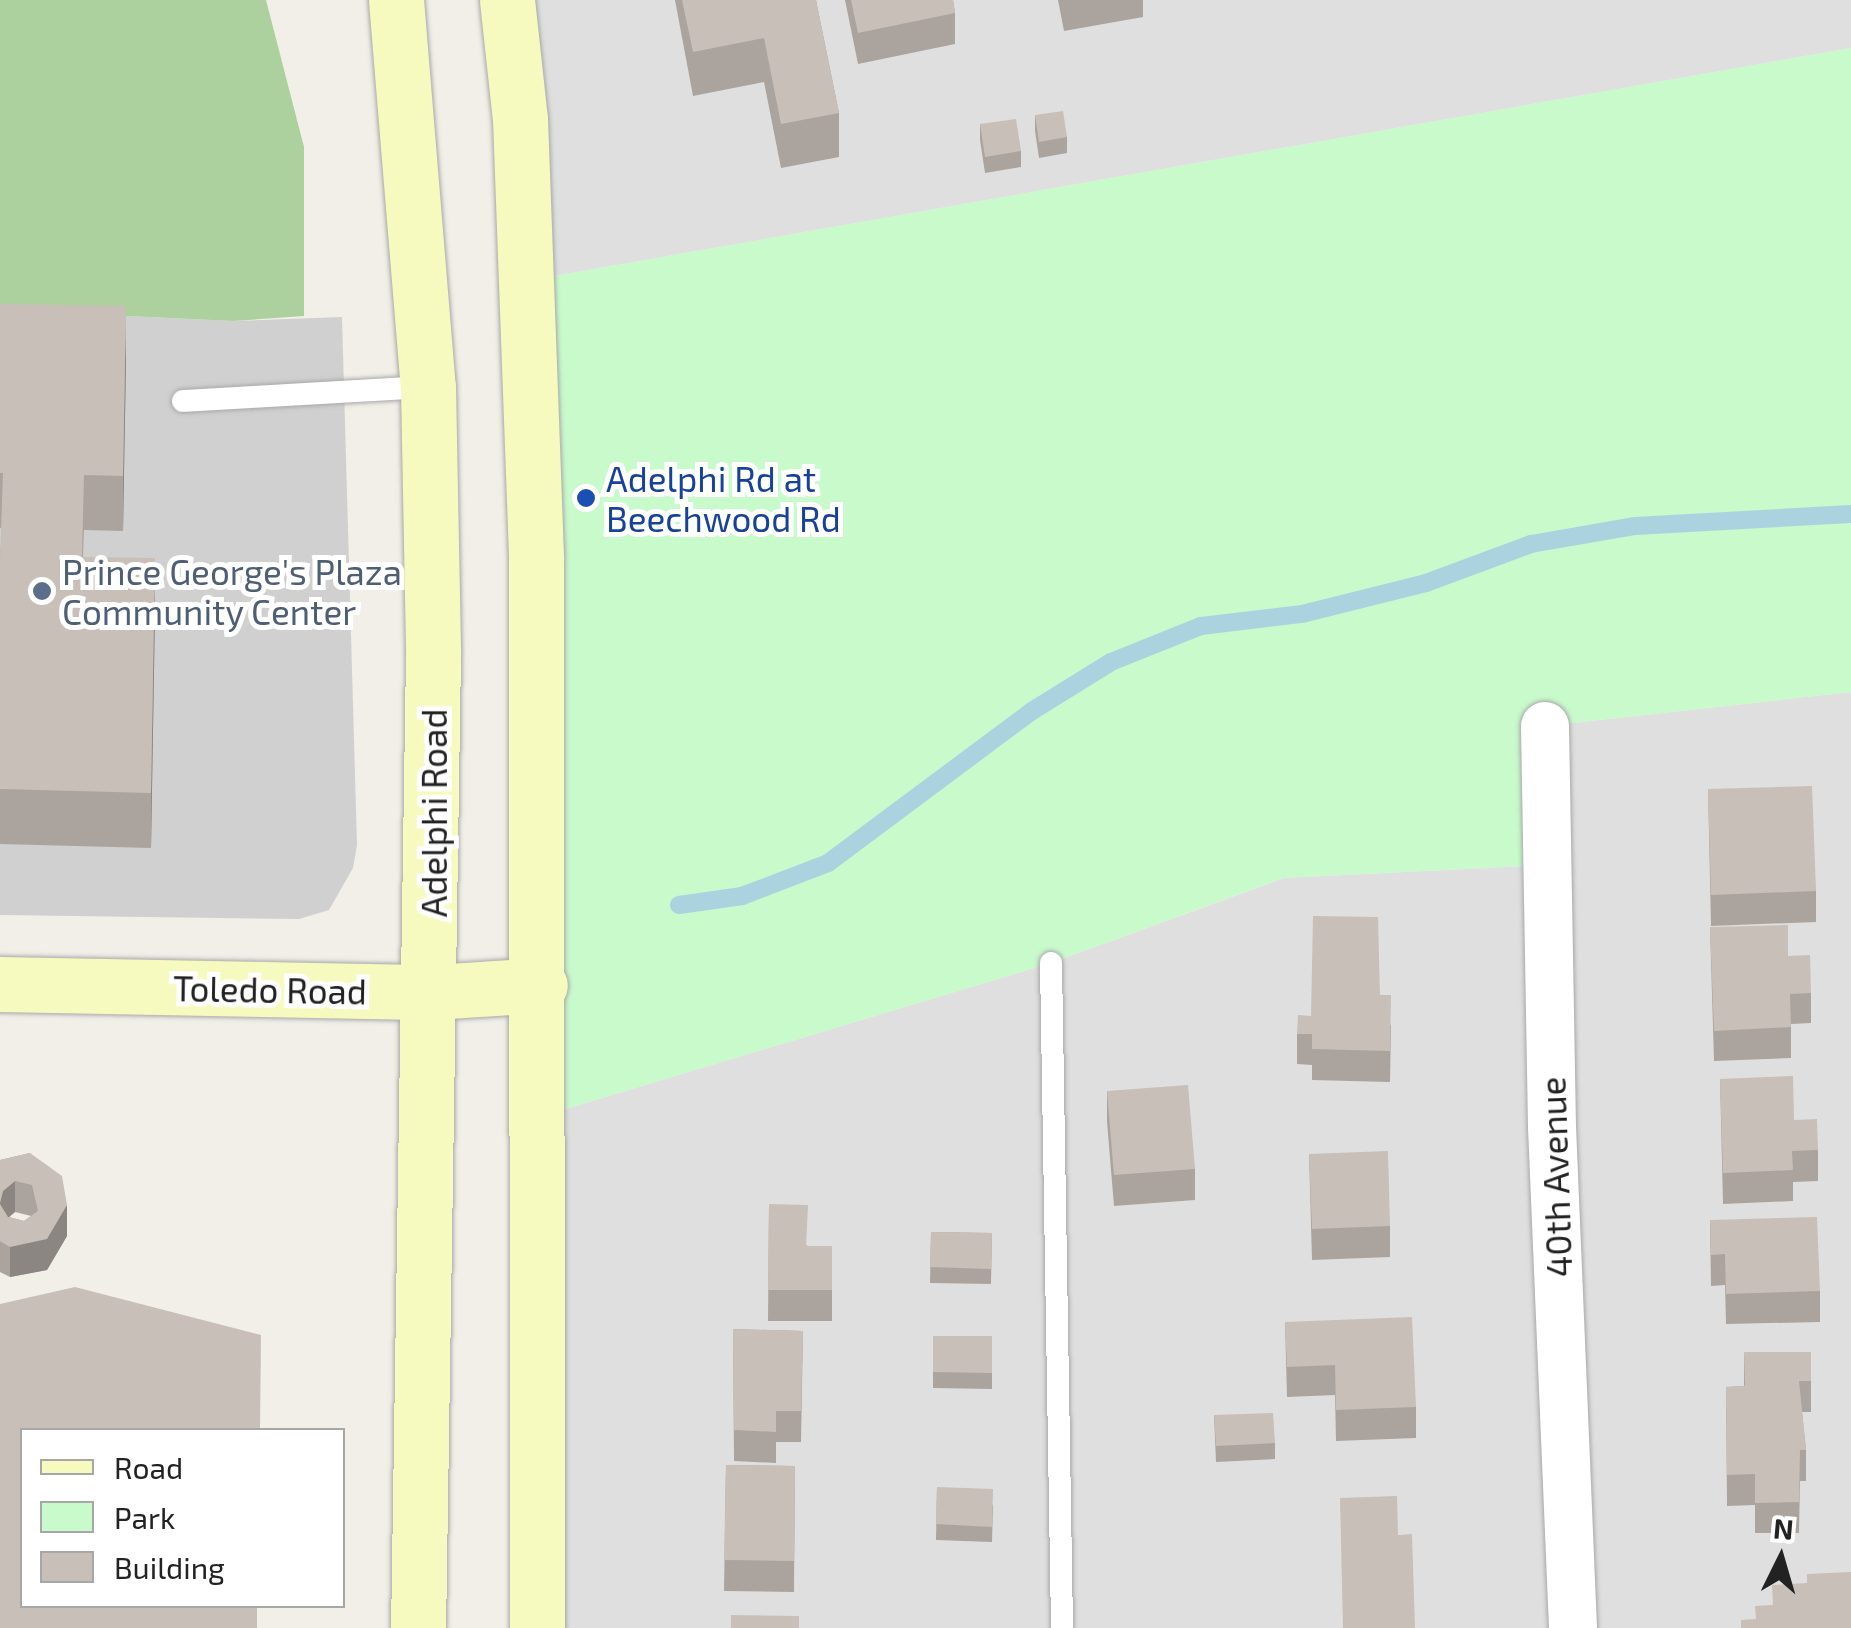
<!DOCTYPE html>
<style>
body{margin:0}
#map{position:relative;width:1851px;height:1628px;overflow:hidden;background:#f2efe9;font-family:"Exo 2",sans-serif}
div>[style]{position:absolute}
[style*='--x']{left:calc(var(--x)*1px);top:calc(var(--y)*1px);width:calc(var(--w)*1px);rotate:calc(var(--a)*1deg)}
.residential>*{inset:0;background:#e0dfdf}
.religious>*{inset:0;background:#d0d0d0}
.forest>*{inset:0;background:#add19e}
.park>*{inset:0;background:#c8facc}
.stream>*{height:18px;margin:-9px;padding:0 9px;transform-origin:9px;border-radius:9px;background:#aad3df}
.roads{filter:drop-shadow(0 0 2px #a9a9a9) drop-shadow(0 0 2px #a9a9a9)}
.lane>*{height:22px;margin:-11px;padding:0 11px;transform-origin:11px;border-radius:11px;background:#fff}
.street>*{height:48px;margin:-24px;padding:0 24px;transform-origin:24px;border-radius:24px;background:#fff}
.secondary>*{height:55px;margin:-27.5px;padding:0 27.5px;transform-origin:27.5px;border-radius:27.5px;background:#f7fabf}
.wall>*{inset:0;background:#aba49e}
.shaded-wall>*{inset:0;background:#8b8681}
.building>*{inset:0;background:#c7bfb8}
.dots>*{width:28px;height:28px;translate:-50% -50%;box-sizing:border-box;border:5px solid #fff;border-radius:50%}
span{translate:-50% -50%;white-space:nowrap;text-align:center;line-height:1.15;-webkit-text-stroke:10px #fff;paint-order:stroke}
.transit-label{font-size:35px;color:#164399}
.left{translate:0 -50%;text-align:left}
.service-label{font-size:35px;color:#4e5e75}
.street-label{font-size:35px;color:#222}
.legend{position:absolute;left:20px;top:1428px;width:325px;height:180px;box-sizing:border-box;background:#fff;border:2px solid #a7a7a7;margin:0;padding:12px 18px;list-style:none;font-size:30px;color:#222}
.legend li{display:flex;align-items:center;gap:20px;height:50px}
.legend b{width:50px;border:2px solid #a7a7a7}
.north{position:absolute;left:1731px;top:1508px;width:100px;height:100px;-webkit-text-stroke:8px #fff;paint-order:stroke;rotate:5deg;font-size:28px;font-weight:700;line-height:40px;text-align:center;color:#222}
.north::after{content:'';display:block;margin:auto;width:35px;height:45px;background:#222;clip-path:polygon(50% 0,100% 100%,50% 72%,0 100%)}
</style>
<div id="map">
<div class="residential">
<i style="clip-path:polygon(507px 0,1851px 0,1851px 48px,526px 281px)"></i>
<i style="clip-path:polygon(1851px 692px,1851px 1628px,537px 1628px,539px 1117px,1051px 963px,1284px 878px,1546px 865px,1545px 726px)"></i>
</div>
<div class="religious">
<i style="clip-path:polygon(0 310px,233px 321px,342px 317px,357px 845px,353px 868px,329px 910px,299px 919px,0 915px)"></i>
</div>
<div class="forest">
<i style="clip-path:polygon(0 0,266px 0,304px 147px,304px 316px,233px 321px,0 310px)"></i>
</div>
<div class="park">
<i style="clip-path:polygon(1851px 48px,1851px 692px,1545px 726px,1547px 865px,1283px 878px,1051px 963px,539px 1117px,526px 281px)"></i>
</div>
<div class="stream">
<i style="--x:679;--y:905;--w:64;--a:-8.1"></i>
<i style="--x:742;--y:896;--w:92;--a:-21"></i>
<i style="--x:828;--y:863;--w:254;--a:-36.7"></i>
<i style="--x:1032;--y:711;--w:93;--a:-31.8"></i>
<i style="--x:1111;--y:662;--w:97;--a:-21.8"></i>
<i style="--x:1201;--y:626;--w:102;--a:-6.8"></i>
<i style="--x:1302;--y:614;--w:128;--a:-14"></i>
<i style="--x:1426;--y:583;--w:112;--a:-20.4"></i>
<i style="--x:1531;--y:544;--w:106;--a:-9.8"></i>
<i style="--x:1635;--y:526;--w:216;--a:-3.2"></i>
</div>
<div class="roads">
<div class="lane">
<i style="--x:183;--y:401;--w:245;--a:-3.3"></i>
<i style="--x:1051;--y:963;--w:665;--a:89.05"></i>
</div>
<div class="street">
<i style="--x:1545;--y:726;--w:401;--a:89"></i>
<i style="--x:1552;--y:1127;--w:501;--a:87.6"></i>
</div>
<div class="secondary">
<i style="--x:396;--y:0;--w:388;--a:85.3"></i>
<i style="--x:428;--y:387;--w:268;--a:88.9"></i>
<i style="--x:433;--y:655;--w:973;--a:90.88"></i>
<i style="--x:507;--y:0;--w:120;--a:83.8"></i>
<i style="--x:520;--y:119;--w:441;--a:87.9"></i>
<i style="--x:536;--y:560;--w:1068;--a:89.95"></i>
<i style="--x:0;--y:984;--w:433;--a:1.1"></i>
<i style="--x:433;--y:992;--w:107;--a:-3.7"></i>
</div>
</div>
<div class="wall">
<i style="clip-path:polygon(675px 0,816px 0,839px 113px,839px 157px,781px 168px,764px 82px,693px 96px)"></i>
<i style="clip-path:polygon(845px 0,953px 0,955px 13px,955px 44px,858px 64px)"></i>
<i style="clip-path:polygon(1058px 0,1143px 0,1143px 17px,1064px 31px)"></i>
<i style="clip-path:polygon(1035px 115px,1067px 137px,1067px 153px,1039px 158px,1035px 131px)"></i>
<i style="clip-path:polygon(980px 124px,1021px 151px,1021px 167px,985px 173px,980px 140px)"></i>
<i style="clip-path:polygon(0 304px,126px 361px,123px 531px,84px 530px,83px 557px,155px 613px,151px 848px,0 844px,0 559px,2px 528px,0 528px)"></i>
<i style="clip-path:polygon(1708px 789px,1816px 891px,1816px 922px,1711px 926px)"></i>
<i style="clip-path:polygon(1710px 927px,1788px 956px,1811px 993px,1811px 1023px,1791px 1024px,1791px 1058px,1714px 1061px)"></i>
<i style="clip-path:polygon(1380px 995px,1391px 1026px,1390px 1082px,1312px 1080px,1312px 1065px,1297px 1064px,1297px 1034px,1311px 1016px)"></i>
<i style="clip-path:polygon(1720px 1079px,1794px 1120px,1818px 1150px,1818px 1181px,1793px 1182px,1793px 1201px,1723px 1204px)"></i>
<i style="clip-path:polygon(1107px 1091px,1195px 1169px,1195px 1200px,1114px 1206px,1107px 1122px)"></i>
<i style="clip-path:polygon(evenodd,30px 1153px,67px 1236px,47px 1270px,10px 1277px,0 1272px,0 1160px,30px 1153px,15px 1212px,31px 1216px,24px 1221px,9px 1217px,15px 1212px)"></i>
<i style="clip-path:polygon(1309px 1154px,1390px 1226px,1390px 1257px,1312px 1260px)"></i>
<i style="clip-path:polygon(769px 1204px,807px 1246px,832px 1246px,832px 1321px,768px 1321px)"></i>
<i style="clip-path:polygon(1710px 1220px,1820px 1291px,1820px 1322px,1726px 1324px,1725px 1285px,1711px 1286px)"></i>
<i style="clip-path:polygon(931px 1232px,992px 1233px,991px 1284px,930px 1283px)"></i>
<i style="clip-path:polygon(1285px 1322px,1416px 1407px,1416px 1438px,1336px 1441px,1335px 1395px,1287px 1397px)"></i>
<i style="clip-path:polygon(733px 1329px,803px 1331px,801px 1442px,776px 1442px,776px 1463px,734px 1461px)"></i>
<i style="clip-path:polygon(933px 1336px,992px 1336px,992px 1389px,933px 1388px)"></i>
<i style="clip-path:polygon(1744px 1352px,1811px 1352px,1811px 1412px,1802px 1412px,1806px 1450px,1806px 1481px,1800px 1481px,1799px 1533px,1755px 1533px,1755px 1505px,1727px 1506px,1726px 1387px,1744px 1386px)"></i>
<i style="clip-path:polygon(1214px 1415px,1275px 1443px,1275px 1459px,1216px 1462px)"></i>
<i style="clip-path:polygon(726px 1465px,795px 1466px,794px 1592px,724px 1591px)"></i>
<i style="clip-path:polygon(937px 1487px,993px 1505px,992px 1542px,936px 1540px)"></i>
</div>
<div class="shaded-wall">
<i style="clip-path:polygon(126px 306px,126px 361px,123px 531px,123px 476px)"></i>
<i style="clip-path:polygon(155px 558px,155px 613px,151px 848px,151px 793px)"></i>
<i style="clip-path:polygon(15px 1181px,15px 1212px,3px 1222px,0 1203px,3px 1191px)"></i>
<i style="clip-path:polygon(67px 1205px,67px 1236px,47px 1270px,10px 1277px,10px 1247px)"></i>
</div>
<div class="building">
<i style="clip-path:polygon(682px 0,816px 0,839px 113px,781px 124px,764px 38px,693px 52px)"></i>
<i style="clip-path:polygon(851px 0,953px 0,955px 13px,858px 33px)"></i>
<i style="clip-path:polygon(1063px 111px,1067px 137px,1039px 142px,1035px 115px)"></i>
<i style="clip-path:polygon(1016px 119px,1021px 151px,985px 157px,980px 124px)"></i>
<i style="clip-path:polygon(0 304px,126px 306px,123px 476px,84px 475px,82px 557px,155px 558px,151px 793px,0 789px,0 559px,3px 473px,0 473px)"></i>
<i style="clip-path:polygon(1812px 786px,1816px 891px,1711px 895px,1708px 789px)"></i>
<i style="clip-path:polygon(1313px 916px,1378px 917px,1380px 995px,1391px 995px,1390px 1051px,1312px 1049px,1312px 1034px,1297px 1034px,1298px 1015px,1311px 1016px)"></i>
<i style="clip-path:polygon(1788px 925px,1788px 956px,1810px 955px,1811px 993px,1790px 994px,1791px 1027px,1714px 1031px,1710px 927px)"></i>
<i style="clip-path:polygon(1793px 1076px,1794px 1120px,1817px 1119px,1818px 1150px,1792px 1151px,1793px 1170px,1723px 1173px,1720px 1079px)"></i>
<i style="clip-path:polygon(1188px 1085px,1195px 1169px,1114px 1175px,1107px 1091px)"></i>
<i style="clip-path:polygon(1388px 1151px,1390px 1226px,1312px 1229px,1309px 1154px)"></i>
<i style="clip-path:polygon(30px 1153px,62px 1176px,67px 1205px,47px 1239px,10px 1247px,0 1241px,0 1204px,8px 1217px,24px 1221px,38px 1211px,32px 1185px,15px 1181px,3px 1191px,0 1203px,0 1160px)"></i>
<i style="clip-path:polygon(769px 1204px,808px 1205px,806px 1246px,832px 1246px,832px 1290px,768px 1290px)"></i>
<i style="clip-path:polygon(1817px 1217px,1820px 1291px,1726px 1294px,1725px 1254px,1711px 1255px,1710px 1220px)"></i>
<i style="clip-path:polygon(931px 1232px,992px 1233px,991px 1269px,930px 1267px)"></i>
<i style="clip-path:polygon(75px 1287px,261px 1335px,260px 1430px,22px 1430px,22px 1606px,257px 1606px,257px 1628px,0 1628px,0 1304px)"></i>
<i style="clip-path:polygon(1412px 1317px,1416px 1407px,1336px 1410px,1335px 1365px,1287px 1367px,1285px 1322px)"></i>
<i style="clip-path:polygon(733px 1329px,803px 1331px,801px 1411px,776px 1411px,776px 1432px,734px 1430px)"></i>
<i style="clip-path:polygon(933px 1336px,992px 1336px,992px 1373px,933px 1372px)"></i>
<i style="clip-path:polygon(1744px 1352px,1811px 1352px,1811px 1381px,1799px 1381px,1806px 1450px,1800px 1450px,1799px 1502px,1755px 1503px,1755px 1474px,1727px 1475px,1726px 1387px,1745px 1386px)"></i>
<i style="clip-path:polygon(1273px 1413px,1275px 1443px,1216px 1446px,1214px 1415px)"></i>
<i style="clip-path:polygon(726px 1465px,795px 1466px,794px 1561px,724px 1560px)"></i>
<i style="clip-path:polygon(937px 1487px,993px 1489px,992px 1527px,936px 1524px)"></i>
<i style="clip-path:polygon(1397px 1496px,1398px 1535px,1412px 1534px,1415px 1628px,1343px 1628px,1340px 1498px)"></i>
<i style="clip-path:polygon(1851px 1572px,1851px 1628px,1741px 1628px,1741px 1620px,1756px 1619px,1755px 1606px,1773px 1605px,1772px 1585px,1807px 1583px,1807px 1574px)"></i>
<i style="clip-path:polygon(731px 1615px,799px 1616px,799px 1628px,731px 1628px)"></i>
</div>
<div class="dots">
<i style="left:586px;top:498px;background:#1a4fb4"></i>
<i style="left:42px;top:591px;background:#5c6f8a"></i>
</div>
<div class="transit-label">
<span class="left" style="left:606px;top:498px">Adelphi Rd at<br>Beechwood Rd</span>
</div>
<div class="service-label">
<span class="left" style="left:62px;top:591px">Prince George's Plaza<br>Community Center</span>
</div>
<div class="street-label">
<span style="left:433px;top:813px;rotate:-90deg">Adelphi Road</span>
<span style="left:270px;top:989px;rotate:1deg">Toledo Road</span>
<span style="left:1555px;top:1177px;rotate:-92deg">40th Avenue</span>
</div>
<ul class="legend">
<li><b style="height:12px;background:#f7fabf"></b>Road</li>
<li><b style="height:28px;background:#c8facc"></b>Park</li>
<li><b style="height:28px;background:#c7bfb8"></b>Building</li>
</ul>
<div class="north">N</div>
</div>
